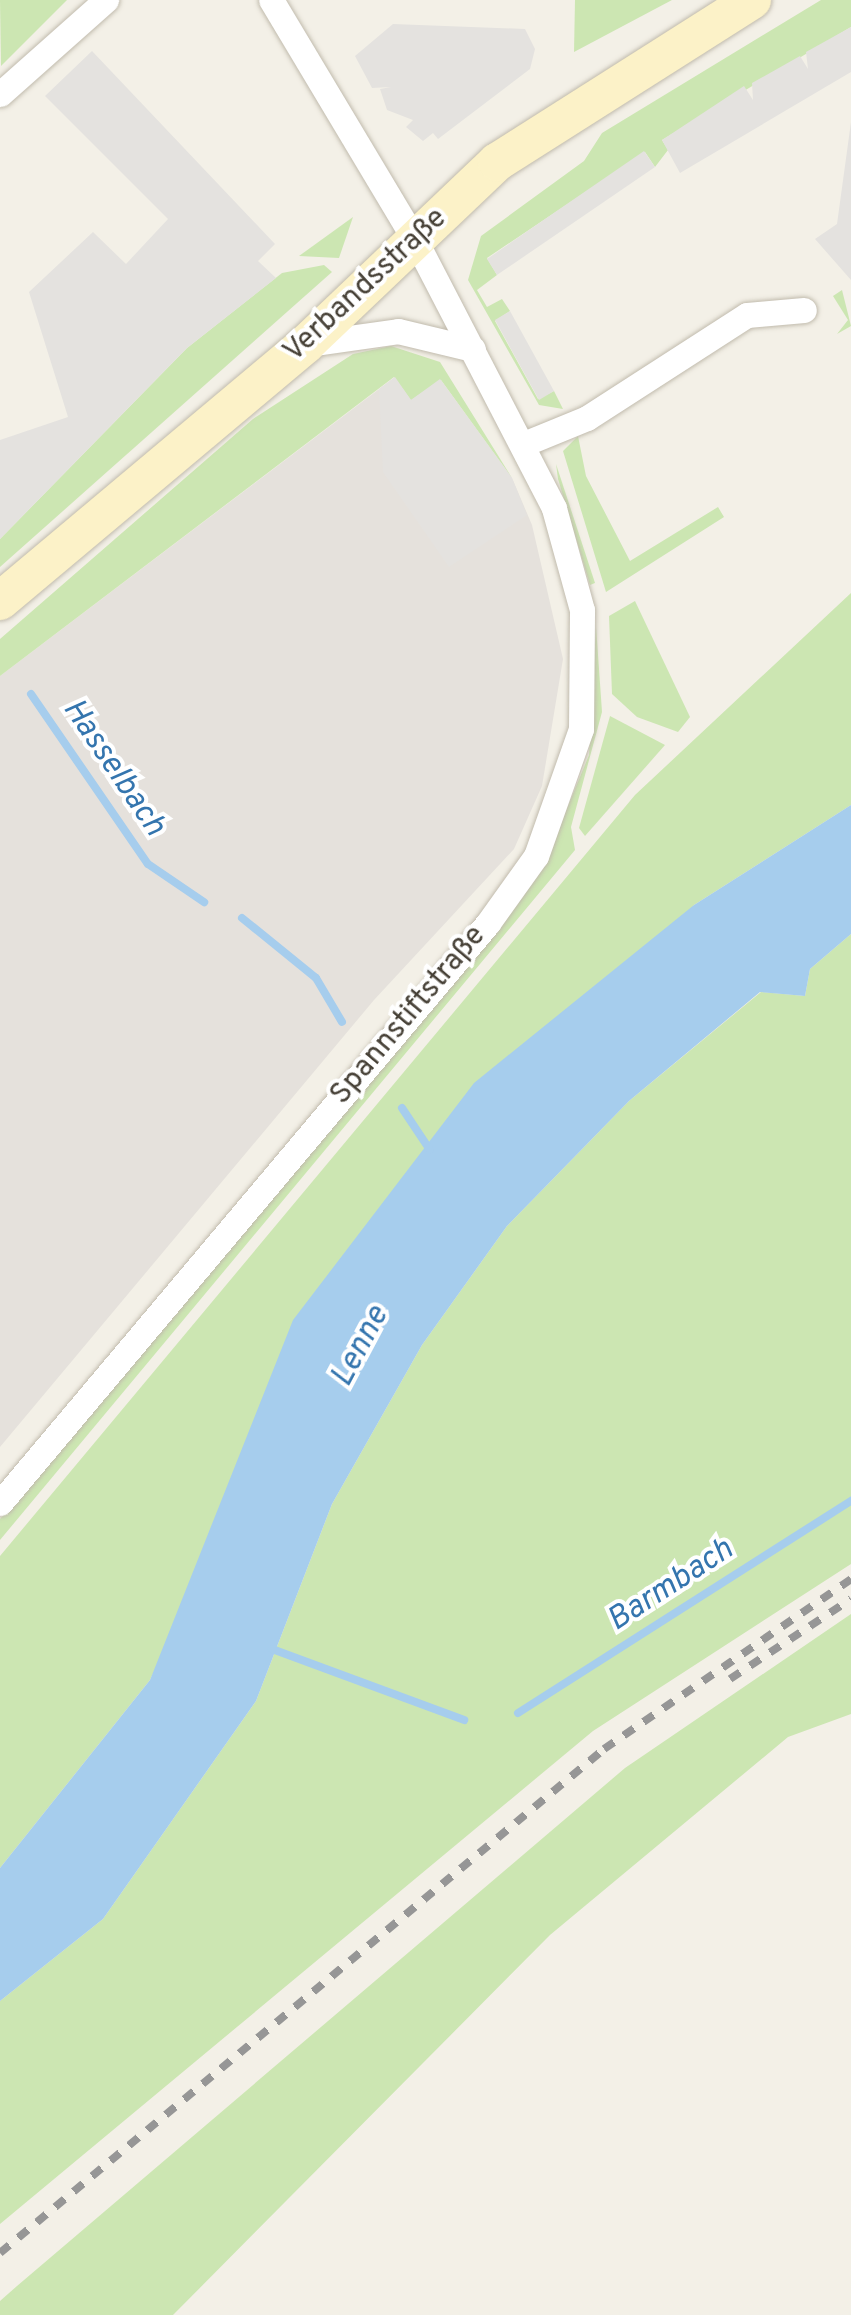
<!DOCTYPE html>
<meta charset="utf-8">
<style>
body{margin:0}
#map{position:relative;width:851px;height:2315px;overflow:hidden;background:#f3f0e7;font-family:Overpass,sans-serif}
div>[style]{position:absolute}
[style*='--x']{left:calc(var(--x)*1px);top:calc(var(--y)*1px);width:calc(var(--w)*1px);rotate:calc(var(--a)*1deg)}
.industrial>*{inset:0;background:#e5e1dc}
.green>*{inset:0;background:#cce6b2}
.parking>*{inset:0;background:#e4e2df}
.water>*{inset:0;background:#a6cded}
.stream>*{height:8px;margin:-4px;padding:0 4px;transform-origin:4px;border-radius:4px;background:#a6cded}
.roads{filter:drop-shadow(0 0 2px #c1bbad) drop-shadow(0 0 2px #c1bbad)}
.minor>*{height:25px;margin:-12.5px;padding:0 12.5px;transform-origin:12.5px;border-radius:12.5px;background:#fff}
.secondary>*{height:38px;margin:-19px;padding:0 19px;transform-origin:19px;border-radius:19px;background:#fcf2c8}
.rail>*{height:8px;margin-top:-4px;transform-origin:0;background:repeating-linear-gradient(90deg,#969696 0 12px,transparent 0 24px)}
span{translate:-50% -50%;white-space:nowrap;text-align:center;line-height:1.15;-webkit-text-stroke:8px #fff;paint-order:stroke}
.street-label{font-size:30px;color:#464036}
.water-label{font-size:32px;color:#3475ae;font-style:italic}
</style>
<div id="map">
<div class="industrial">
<i style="clip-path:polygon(395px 377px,440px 379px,512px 478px,532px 525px,563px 659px,542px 786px,514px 849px,374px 1000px,0 1447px,0 676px)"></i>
</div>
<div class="green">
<i style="clip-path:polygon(0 0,67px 0,1px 66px)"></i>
<i style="clip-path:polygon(575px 0,672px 0,574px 52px)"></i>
<i style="clip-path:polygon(821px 0,851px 0,851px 27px,662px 140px,668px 150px,655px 167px,645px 152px,487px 258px,497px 275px,477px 290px,487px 307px,502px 299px,510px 311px,495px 321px,538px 399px,554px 391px,563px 409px,539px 405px,468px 280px,481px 236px,584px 161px,602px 133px)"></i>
<i style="clip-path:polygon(353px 217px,339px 258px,299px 256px)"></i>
<i style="clip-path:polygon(324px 265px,332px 272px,0 567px,0 539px,187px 348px,282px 273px)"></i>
<i style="clip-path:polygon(842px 290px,851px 326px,837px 334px,848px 320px,833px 296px)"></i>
<i style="clip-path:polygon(391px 346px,440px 362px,512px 478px,441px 380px,411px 400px,394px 377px,0 676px,0 639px,253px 419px,353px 354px)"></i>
<i style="clip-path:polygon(578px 436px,586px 476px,630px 561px,718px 507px,724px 517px,606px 592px,563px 451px)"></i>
<i style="clip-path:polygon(556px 464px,595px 583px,590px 585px,558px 479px)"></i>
<i style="clip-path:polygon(851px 593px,851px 805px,694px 905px,190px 1595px,150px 1680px,0 1868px,0 1556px,635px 795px)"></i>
<i style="clip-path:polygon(635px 601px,690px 717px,678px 732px,637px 717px,612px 694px,609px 616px)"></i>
<i style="clip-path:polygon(596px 626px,602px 712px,571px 827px,575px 850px,0 1540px,0 1519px,542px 869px,589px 755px)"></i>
<i style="clip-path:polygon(610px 716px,665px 745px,585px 836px,579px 828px)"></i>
<i style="clip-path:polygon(851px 934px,851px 1564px,593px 1731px,0 2224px,0 2001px,103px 1919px,256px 1701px,332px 1504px,422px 1345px,507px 1226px,629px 1101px,761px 992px,805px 996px,810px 969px)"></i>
<i style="clip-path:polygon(851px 1614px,851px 1714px,788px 1737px,550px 1935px,173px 2315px,0 2315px,0 2301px,17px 2286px,625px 1768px)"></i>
</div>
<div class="parking">
<i style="clip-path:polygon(393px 24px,525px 29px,535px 49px,530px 69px,438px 139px,433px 133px,423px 141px,406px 127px,413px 120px,387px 110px,380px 89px,391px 87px,372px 88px,355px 56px)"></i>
<i style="clip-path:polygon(851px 27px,851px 72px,680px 173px,662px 140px,744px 86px,753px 100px,752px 83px,800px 56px,808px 69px,806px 52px)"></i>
<i style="clip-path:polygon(92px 51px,275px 244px,258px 261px,276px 278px,187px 348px,0 539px,0 440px,68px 417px,29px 292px,93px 232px,126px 264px,168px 219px,45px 96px)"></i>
<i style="clip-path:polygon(851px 122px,851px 280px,815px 239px,837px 224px)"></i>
<i style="clip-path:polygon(644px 151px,655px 167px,497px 275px,487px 259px)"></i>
<i style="clip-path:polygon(510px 311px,554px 391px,539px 400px,495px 320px)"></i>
<i style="clip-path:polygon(395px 377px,411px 400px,440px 379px,512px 478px,527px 515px,449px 567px,383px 472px,379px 389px)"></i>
</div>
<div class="water">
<i style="clip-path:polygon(851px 805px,851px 934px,810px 969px,805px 996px,760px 992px,629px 1101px,507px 1226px,422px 1345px,332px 1504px,256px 1701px,103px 1919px,0 2001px,0 1868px,150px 1680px,293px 1320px,474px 1083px,694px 905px)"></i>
</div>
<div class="stream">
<i style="--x:31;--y:694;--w:206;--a:55.5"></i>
<i style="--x:148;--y:864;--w:68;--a:34.2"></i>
<i style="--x:242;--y:918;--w:95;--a:39"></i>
<i style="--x:316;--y:978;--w:51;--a:59.4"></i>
<i style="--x:402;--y:1108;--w:50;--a:56.3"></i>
<i style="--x:272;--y:1649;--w:205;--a:20.3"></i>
<i style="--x:518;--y:1713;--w:395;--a:-32.5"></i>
</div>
<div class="roads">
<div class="minor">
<i style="--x:0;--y:94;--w:142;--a:-41.6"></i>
<i style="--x:307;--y:344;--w:92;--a:-8.1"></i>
<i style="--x:398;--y:331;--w:77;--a:13.5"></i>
<i style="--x:526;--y:443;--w:66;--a:-22.3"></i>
<i style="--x:587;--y:418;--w:190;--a:-32.8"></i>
<i style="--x:747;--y:315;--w:57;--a:-5"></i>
<i style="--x:0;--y:1503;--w:758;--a:-49.92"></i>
<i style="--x:488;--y:923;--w:82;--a:-54.4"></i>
<i style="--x:536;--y:856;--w:135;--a:-70.5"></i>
<i style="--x:581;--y:729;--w:119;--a:-89.5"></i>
<i style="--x:582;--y:610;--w:106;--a:-105.4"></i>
<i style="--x:554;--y:508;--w:300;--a:-117.4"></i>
<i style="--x:416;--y:242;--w:282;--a:-120.9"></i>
</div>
<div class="secondary">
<i style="--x:0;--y:601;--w:400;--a:-40"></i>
<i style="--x:306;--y:344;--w:264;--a:-43.6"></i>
<i style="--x:497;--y:162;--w:302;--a:-32.4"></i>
</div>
</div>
<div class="rail">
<i style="--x:730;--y:1679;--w:145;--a:-33.5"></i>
<i style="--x:0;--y:2253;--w:787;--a:-39.84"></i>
<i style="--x:604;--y:1749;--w:300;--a:-34.5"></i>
</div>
<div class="street-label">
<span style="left:366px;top:286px;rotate:-43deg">Verbandsstraße</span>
<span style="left:409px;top:1016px;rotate:-50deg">Spannstiftstraße</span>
</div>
<div class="water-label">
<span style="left:113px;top:768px;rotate:56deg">Hasselbach</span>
<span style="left:361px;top:1347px;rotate:-62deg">Lenne</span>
<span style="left:671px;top:1586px;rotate:-33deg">Barmbach</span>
</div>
</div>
